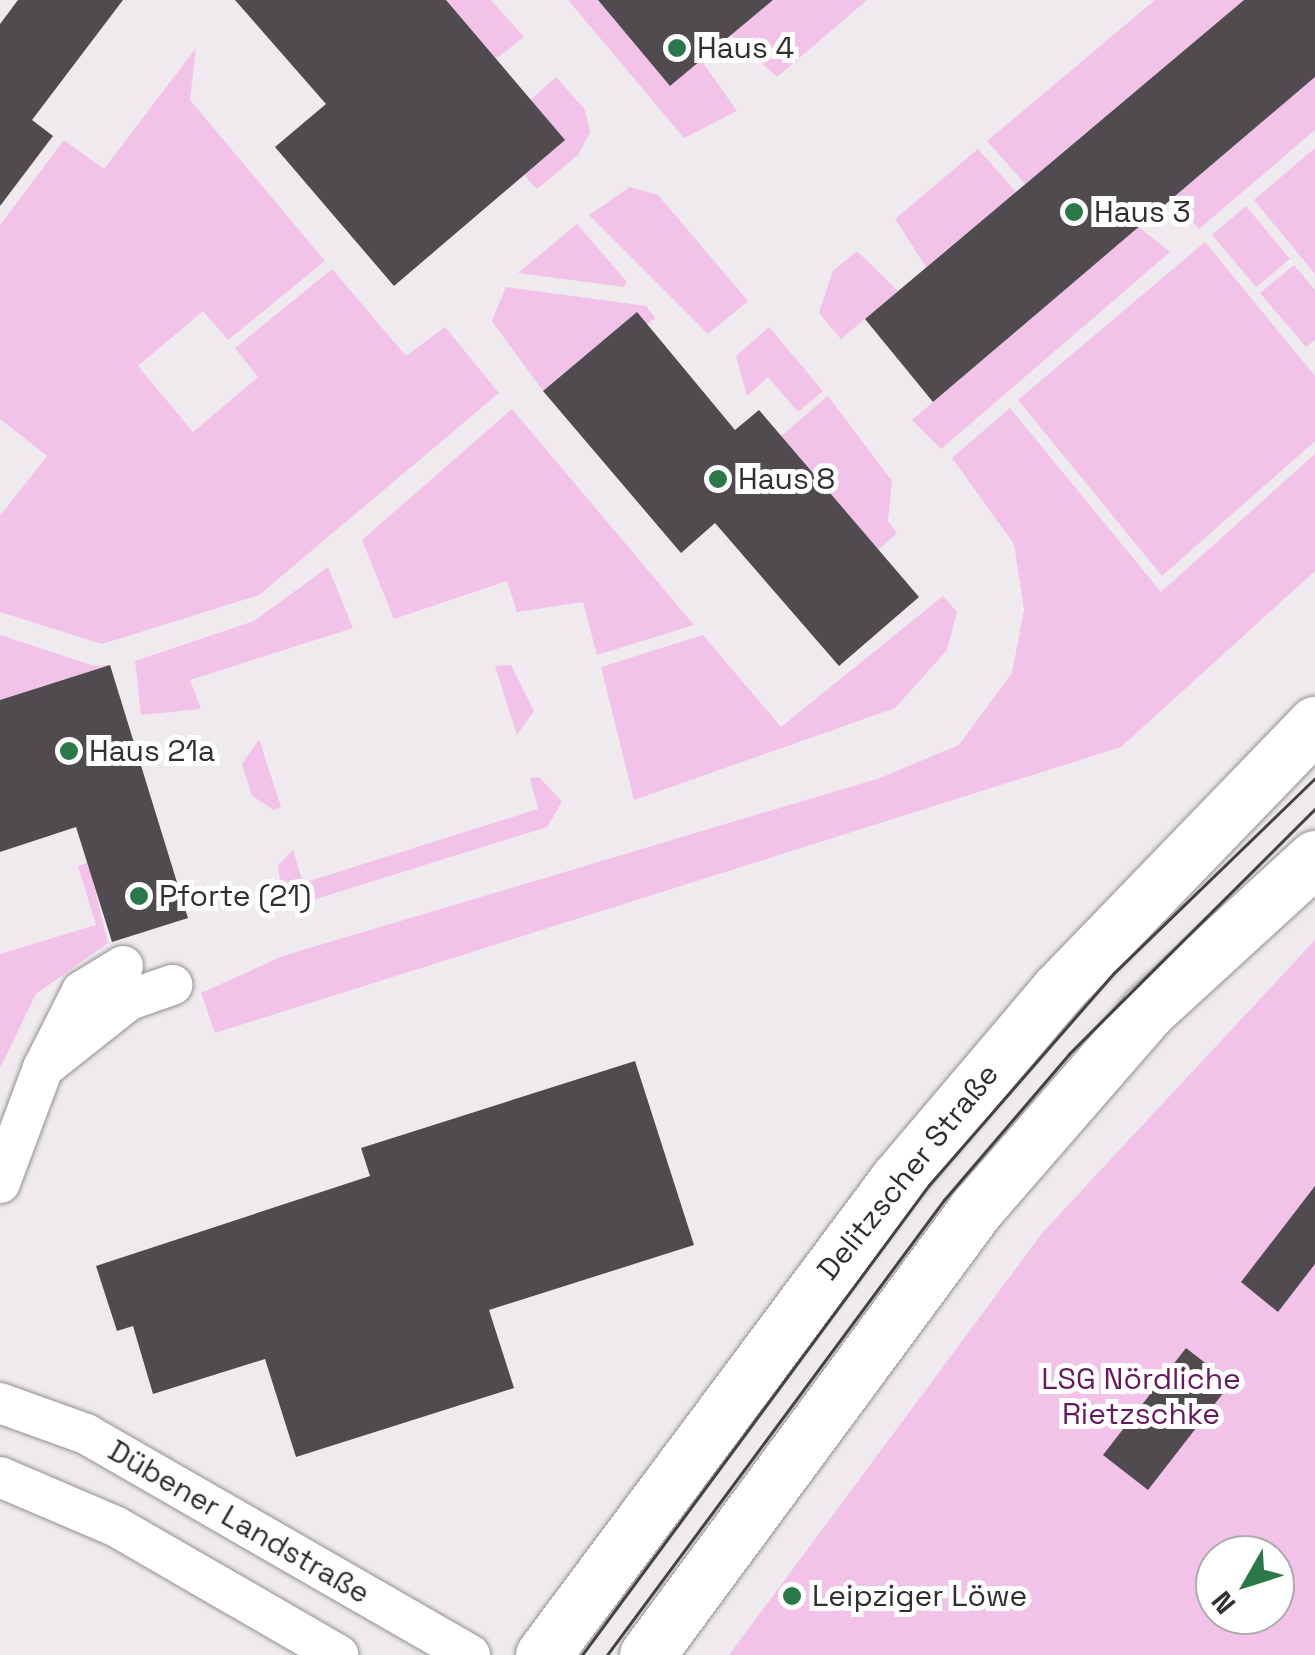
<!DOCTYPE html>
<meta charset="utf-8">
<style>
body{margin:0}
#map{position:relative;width:1315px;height:1655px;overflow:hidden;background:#eeeaed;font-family:"Space Grotesk",sans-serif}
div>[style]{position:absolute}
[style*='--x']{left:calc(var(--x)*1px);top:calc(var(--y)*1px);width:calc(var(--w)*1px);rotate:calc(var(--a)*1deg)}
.green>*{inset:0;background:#f3c2e9}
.building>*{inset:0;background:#4f4b4e}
.roads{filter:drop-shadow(0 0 2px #938f92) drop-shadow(0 0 2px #938f92)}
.minor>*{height:40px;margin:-20px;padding:0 20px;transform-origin:20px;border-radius:20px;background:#fff}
.secondary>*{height:55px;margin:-27.5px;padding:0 27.5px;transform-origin:27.5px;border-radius:27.5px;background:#fff}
.tram>*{height:2.5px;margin:-1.25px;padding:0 1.25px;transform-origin:1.25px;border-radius:1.25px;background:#444243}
.dots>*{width:28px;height:28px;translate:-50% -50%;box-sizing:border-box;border:5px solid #fff;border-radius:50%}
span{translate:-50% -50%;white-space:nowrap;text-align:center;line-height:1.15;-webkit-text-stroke:10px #fff;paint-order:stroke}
.poi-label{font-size:30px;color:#312f30}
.left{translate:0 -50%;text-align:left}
.street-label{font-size:30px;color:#312f30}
.park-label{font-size:30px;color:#67185e}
.north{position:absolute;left:1195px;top:1535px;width:100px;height:100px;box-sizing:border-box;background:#fff;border:2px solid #adacac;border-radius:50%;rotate:231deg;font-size:28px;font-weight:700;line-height:40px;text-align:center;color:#312f30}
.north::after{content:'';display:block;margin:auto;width:35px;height:45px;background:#2b7949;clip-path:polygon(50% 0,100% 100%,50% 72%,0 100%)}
</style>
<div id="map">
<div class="green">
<i style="clip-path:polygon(425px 0,491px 0,524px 37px,496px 59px)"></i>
<i style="clip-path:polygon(568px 0,610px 0,603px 6px,670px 86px,701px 60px,737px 111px,684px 138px)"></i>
<i style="clip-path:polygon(773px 0,867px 0,777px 77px,731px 35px)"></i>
<i style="clip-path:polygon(1155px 0,1244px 0,1025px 184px,987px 141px)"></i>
<i style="clip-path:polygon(196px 48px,190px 100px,325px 261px,228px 340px,203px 311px,138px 366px,193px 432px,258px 377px,235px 348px,332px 269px,406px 356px,445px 327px,499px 393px,259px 595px,102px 644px,0 612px,0 516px,47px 456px,0 419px,0 225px,64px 140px,104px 169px)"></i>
<i style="clip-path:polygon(556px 77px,585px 110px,590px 132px,578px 155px,537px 189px,524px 175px,530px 100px)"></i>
<i style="clip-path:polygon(1315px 77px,1315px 130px,1199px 229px,1173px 198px)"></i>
<i style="clip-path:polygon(1315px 148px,1315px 274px,1254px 200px)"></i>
<i style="clip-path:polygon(978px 149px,1016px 192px,926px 267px,895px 219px)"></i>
<i style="clip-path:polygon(630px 187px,658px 195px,748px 301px,708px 334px,589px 215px)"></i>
<i style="clip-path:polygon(1246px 206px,1290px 259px,1256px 287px,1212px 235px)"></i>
<i style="clip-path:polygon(577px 224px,627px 282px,624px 287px,518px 273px)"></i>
<i style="clip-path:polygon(1139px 227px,1170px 252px,941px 449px,912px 420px)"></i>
<i style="clip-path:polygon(1205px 242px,1315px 376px,1315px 441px,1162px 576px,1018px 400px)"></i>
<i style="clip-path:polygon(857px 251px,898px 291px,841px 339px,819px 313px,833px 271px)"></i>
<i style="clip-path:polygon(1294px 265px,1315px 290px,1315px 340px,1306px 347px,1260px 293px)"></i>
<i style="clip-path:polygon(506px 287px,646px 306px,655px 318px,647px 325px,636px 313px,543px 391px,492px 321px)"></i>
<i style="clip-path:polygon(769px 327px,823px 391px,798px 412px,768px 377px,747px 396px,736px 356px)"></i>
<i style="clip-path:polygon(828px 396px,892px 481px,888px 521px,897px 533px,878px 550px,781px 436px)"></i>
<i style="clip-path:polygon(1010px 408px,1161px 592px,1315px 454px,1315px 571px,1121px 747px,215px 1033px,201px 993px,283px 956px,880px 778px,959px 745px,1012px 673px,1024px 610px,1014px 544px,952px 458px)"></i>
<i style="clip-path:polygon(512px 409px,694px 625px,597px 655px,583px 602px,517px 612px,507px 581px,394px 619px,362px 540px)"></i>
<i style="clip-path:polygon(328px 567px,353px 628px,190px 680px,201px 709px,141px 715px,135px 661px,254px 621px)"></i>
<i style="clip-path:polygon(943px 596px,957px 612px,947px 650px,895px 708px,634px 800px,601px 667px,703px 635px,781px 727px)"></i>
<i style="clip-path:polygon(0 635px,94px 666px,110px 665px,0 700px)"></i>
<i style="clip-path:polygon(511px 665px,534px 711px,517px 735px,495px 666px)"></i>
<i style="clip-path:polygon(259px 739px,281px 807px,274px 810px,252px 796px,242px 764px)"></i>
<i style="clip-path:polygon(539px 777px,562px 802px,547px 827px,306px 902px,281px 889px,278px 865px,293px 850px,303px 883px,538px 809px,530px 778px)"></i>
<i style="clip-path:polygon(164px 839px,167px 849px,91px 873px,108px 943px,36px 994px,0 1068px,0 954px,96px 925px,78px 866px)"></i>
<i style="clip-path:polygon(evenodd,1315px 940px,1315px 1655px,729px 1655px,1043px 1232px,1315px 940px,1215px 1555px,1275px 1555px,1275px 1615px,1215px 1615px,1215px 1555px)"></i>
</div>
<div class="building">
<i style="clip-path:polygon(18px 0,123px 0,32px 120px,53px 136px,0 206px,0 24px)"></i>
<i style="clip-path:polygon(235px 0,446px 0,565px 140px,394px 286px,275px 147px,326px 104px)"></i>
<i style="clip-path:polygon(598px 0,773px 0,670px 86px)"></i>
<i style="clip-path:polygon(1244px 0,1315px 0,1315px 77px,933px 402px,865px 319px)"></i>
<i style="clip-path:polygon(637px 312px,735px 430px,759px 410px,919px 597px,839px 666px,715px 523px,681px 553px,543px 391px)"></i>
<i style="clip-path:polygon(110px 665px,188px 918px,112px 942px,76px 827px,0 852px,0 700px)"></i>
<i style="clip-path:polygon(635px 1061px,694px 1245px,489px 1310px,514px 1388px,296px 1457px,265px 1359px,153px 1394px,133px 1326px,117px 1331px,96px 1266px,370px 1176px,361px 1148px)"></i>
<i style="clip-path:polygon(1315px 1186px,1315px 1264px,1278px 1312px,1241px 1282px)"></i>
<i style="clip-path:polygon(1186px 1348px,1231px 1383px,1148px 1490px,1103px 1455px)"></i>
</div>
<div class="roads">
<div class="minor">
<i style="--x:123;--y:966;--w:48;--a:148.6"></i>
<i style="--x:82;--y:991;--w:86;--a:116.9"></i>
<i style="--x:43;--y:1068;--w:110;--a:-38.3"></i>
<i style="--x:129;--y:1000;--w:46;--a:-19.2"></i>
<i style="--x:0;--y:1183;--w:123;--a:-69.5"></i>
<i style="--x:0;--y:1403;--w:91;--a:19.8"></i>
<i style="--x:86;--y:1434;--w:443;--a:29.9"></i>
<i style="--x:0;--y:1477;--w:125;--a:23.1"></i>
<i style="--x:115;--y:1526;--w:258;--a:30"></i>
</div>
<div class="secondary">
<i style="--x:543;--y:1655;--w:592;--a:-53.3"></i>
<i style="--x:897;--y:1180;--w:249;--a:-49.7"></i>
<i style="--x:1058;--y:990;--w:370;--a:-46"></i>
<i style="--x:647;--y:1655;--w:554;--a:-53.58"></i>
<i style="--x:976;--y:1209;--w:261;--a:-49"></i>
<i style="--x:1147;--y:1012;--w:228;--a:-42.5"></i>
</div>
</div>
<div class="tram">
<i style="--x:582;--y:1655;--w:584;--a:-53.56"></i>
<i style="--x:929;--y:1185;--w:281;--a:-48.9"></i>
<i style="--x:1114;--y:973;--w:280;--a:-44.1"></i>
<i style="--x:607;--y:1655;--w:566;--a:-53.47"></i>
<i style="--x:944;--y:1200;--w:192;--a:-49.4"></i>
<i style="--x:1069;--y:1054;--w:347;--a:-44.9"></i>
</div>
<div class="dots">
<i style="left:677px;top:48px;background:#2b7949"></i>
<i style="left:1074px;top:212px;background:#2b7949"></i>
<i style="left:718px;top:479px;background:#2b7949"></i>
<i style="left:69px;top:751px;background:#2b7949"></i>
<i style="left:139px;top:896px;background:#2b7949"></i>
<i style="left:792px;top:1596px;background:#2b7949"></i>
</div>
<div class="poi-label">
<span class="left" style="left:697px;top:48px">Haus 4</span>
<span class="left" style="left:1094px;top:212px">Haus 3</span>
<span class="left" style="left:738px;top:479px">Haus 8</span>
<span class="left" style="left:89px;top:751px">Haus 21a</span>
<span class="left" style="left:159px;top:896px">Pforte (21)</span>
<span class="left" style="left:812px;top:1596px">Leipziger Löwe</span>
</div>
<div class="street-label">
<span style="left:908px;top:1172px;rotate:-51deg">Delitzscher Straße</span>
<span style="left:239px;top:1522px;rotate:30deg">Dübener Landstraße</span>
</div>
<div class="park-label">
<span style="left:1141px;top:1396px">LSG Nördliche<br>Rietzschke</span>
</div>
<div class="north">N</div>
</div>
